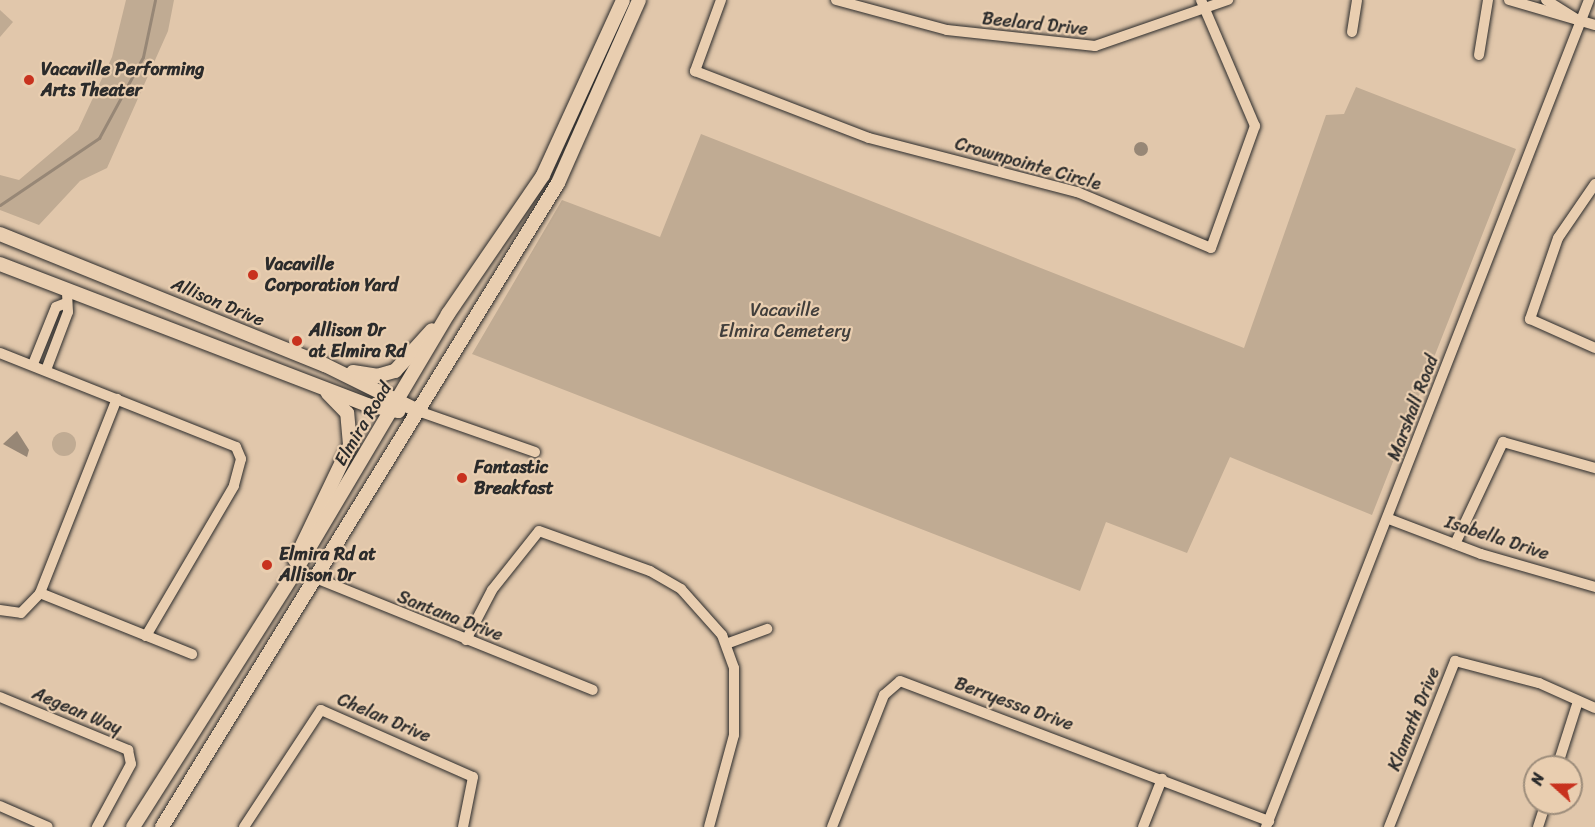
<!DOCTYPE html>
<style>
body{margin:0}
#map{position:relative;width:1595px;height:827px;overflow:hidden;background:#e1c7ab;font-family:Sriracha,sans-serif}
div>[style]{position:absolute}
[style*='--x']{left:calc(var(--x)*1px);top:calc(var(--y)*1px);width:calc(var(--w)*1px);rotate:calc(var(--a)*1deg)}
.green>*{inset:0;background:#c0ab93}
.round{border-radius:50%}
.water>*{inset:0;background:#978776}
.stream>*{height:3px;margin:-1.5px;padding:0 1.5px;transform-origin:1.5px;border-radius:1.5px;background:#978776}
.roads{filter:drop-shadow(0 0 2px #2b2b2b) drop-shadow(0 0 2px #2b2b2b)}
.minor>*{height:10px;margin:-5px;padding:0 5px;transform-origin:5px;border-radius:5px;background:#e9ceb0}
.major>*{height:14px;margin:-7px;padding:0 7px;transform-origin:7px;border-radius:7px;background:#e9ceb0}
.dots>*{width:16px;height:16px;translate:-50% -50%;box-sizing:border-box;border:3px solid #e9ceb0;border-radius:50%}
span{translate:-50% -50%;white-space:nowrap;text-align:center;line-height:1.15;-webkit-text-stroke:4.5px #e9ceb0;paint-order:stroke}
.street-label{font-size:18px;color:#2b2b2b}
.poi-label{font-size:18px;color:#2b2b2b;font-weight:700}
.left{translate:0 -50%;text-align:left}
.park-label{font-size:18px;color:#413e3b}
.north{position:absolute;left:1523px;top:755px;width:60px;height:60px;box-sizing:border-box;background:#e9ceb0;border:2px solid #9d8d7b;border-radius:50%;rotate:291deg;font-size:16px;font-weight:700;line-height:24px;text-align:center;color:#2b2b2b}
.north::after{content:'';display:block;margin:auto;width:21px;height:27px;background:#c8321e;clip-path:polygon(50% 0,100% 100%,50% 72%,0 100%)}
</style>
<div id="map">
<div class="green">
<i style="clip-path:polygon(126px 0,174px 0,168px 31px,107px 168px,80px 181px,39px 225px,0 210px,0 175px,19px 180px,78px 130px,112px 57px)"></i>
<i style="clip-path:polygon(0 10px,13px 22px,0 37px)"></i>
<i style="clip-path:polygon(1356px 87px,1516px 149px,1372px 515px,1230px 457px,1187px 553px,1106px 522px,1080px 591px,472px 354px,562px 200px,660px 237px,701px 134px,1244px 348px,1326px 115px,1344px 114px)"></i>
<i class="round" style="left:52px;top:432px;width:24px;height:24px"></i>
</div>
<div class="water">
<i class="round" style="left:1134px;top:142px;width:14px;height:14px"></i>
<i style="clip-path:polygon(17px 431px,29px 450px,27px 457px,3px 444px)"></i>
</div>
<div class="stream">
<i style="--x:0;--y:205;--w:120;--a:-34.1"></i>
<i style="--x:99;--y:138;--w:92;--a:-61.5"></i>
<i style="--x:143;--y:57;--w:58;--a:-78.1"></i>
</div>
<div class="roads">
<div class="minor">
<i style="--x:721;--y:0;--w:76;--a:110.1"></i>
<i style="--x:695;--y:71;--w:186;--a:21.1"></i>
<i style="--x:869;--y:138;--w:215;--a:14.6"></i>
<i style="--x:1077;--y:192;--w:145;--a:22.7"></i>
<i style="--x:1211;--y:248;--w:130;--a:-70.2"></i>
<i style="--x:1255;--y:126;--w:137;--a:-113.2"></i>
<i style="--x:836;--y:0;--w:115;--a:15.1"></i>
<i style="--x:947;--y:30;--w:149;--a:6.2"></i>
<i style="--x:1095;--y:46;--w:141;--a:-19.1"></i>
<i style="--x:1509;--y:0;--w:90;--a:16.2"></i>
<i style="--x:1546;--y:0;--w:40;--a:32"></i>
<i style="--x:1352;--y:32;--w:32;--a:-81"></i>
<i style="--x:1479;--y:55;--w:56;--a:-80.7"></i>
<i style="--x:1595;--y:184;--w:65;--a:124.4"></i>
<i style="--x:1558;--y:238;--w:86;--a:109.1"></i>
<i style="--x:1530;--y:319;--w:71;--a:24"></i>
<i style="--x:0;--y:353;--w:254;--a:21.7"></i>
<i style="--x:236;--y:447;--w:13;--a:67"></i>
<i style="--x:241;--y:459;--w:28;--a:105"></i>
<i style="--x:234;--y:486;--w:174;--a:120.4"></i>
<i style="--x:33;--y:364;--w:61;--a:-68"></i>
<i style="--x:56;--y:307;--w:9;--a:-21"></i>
<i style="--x:46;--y:370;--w:62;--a:-69.2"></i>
<i style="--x:68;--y:312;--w:21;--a:-93"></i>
<i style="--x:418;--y:411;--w:124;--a:19.3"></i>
<i style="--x:1389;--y:519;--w:98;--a:20.8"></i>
<i style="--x:1481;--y:554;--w:119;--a:16.1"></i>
<i style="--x:1455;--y:544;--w:113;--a:-64.8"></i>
<i style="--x:1503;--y:442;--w:96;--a:15.8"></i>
<i style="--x:296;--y:570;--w:320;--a:22"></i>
<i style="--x:40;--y:593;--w:164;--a:21.9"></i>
<i style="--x:0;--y:610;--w:21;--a:8"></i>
<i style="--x:21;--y:613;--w:28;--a:-46"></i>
<i style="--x:40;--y:593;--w:209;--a:-68.4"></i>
<i style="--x:466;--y:640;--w:56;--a:-62.5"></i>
<i style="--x:492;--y:590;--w:75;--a:-51.5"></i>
<i style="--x:539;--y:531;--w:118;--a:19.8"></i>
<i style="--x:650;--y:571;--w:36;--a:30"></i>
<i style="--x:681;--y:589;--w:62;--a:48.3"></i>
<i style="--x:722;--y:635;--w:35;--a:70"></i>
<i style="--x:734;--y:668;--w:67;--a:90"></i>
<i style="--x:734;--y:735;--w:95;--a:105.2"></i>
<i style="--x:726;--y:644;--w:44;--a:-20.1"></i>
<i style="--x:0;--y:697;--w:139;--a:22.5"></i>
<i style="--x:128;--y:750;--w:14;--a:78"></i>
<i style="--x:131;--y:764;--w:72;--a:118.4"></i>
<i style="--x:1557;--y:767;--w:69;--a:-72.3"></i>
<i style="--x:0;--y:806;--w:52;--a:23.6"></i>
<i style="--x:244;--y:827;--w:140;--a:-56.7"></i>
<i style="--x:321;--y:710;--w:166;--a:23.8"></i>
<i style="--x:473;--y:777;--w:51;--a:101.3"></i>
<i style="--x:832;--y:827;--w:142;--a:-68.5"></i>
<i style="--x:884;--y:695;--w:21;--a:-41"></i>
<i style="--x:900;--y:681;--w:395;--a:20.8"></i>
<i style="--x:1143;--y:827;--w:52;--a:-68.4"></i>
<i style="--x:1266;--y:827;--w:888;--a:-68.67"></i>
<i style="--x:1389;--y:827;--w:179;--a:-68.3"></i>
<i style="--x:1455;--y:661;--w:87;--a:14.7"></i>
<i style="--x:1539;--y:683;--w:61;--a:24.1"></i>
<i style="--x:1538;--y:827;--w:25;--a:-72"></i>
</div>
<div class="major">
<i style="--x:0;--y:234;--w:350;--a:22"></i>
<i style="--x:325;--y:365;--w:104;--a:26.3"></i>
<i style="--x:0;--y:264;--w:393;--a:21"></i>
<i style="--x:367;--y:405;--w:32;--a:11"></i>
<i style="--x:353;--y:372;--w:24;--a:9"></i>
<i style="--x:377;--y:376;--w:19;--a:-16"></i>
<i style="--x:395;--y:371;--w:55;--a:-47.9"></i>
<i style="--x:295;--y:560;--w:127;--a:-64.4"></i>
<i style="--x:350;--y:445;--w:32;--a:-95"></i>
<i style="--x:347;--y:413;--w:28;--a:-134"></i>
<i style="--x:133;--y:827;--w:304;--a:-57.6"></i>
<i style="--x:296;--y:570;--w:298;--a:-59.3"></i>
<i style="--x:448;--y:314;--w:168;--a:-55.6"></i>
<i style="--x:543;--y:175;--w:192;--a:-65.4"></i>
<i style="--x:162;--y:827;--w:756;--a:-58.41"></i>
<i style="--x:558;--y:183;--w:200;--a:-66.1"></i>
</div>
</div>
<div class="dots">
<i style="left:29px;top:80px;background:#c8321e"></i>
<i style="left:253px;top:275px;background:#c8321e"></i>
<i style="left:297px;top:341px;background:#c8321e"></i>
<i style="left:462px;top:478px;background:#c8321e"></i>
<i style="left:267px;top:565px;background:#c8321e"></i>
</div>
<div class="street-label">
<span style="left:1035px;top:24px;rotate:6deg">Beelard Drive</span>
<span style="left:1028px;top:164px;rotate:16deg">Crownpointe Circle</span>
<span style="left:218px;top:302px;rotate:23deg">Allison Drive</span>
<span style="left:1413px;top:408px;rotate:-69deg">Marshall Road</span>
<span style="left:363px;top:424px;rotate:-59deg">Elmira Road</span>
<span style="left:1497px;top:538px;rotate:18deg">Isabella Drive</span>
<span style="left:450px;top:616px;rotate:21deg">Santana Drive</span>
<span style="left:1014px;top:704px;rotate:20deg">Berryessa Drive</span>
<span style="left:77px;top:711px;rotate:23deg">Aegean Way</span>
<span style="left:384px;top:718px;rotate:23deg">Chelan Drive</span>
<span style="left:1414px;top:719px;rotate:-68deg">Klamath Drive</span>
</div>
<div class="poi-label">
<span class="left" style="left:41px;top:80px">Vacaville Performing<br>Arts Theater</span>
<span class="left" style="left:265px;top:275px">Vacaville<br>Corporation Yard</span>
<span class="left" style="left:309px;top:341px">Allison Dr<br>at Elmira Rd</span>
<span class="left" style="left:474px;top:478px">Fantastic<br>Breakfast</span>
<span class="left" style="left:279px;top:565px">Elmira Rd at<br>Allison Dr</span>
</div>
<div class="park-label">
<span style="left:785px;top:321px">Vacaville<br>Elmira Cemetery</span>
</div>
<div class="north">N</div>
</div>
